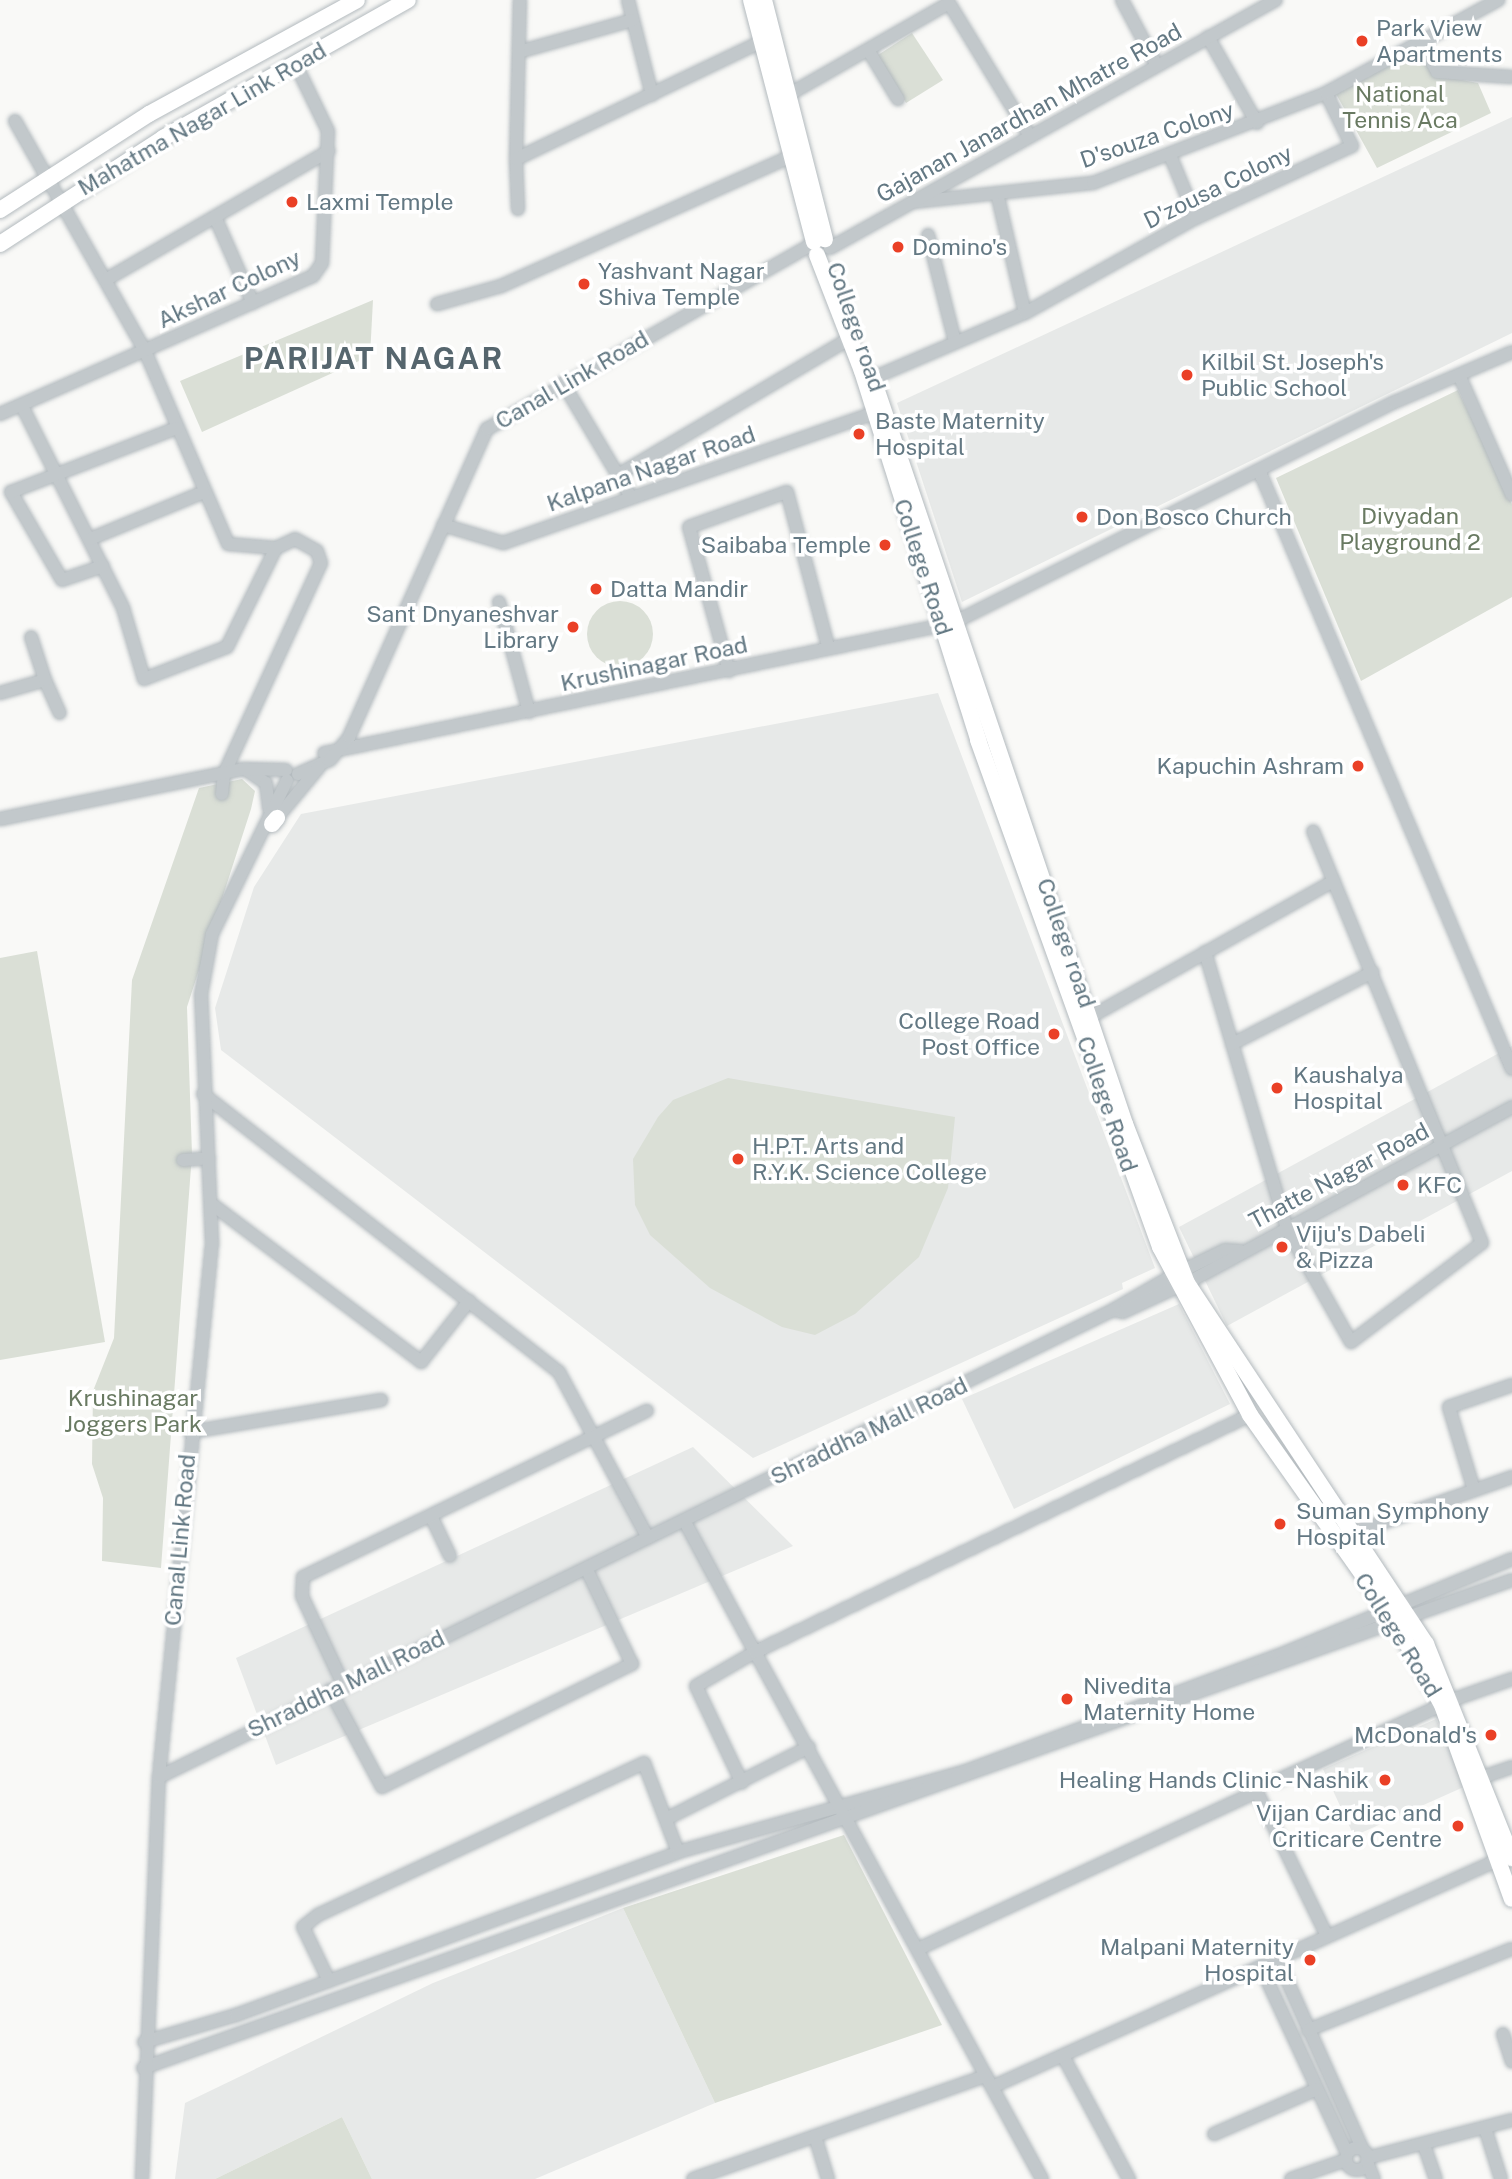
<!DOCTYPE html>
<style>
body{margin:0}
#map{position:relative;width:1512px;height:2179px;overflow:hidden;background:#f9f9f7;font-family:"Public Sans",sans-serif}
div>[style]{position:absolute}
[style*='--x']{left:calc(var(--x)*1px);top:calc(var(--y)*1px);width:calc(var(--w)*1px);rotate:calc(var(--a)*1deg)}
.built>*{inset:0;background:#e7e9e8}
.green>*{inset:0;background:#dadfd6}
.round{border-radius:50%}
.roads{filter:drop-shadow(0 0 2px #b3babe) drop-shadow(0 0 2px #b3babe)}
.minor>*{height:12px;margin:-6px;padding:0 6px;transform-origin:6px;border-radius:6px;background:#c2c8cb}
.minor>.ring{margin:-6px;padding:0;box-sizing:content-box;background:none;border:12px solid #c2c8cb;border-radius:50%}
.major>*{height:16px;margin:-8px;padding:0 8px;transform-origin:8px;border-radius:8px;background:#fff}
.dots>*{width:19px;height:19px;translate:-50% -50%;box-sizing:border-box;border:4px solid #fff;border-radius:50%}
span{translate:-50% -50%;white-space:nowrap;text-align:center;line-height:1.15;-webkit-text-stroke:7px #fff;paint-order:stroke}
.poi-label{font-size:23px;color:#637883}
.left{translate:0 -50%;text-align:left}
.right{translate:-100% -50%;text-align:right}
.park-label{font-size:23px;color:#697a62}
.street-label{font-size:23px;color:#637883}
.district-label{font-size:30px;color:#56666e;font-weight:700;letter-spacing:2px}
</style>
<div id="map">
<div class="built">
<i style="clip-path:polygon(1512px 117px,1512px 333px,962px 602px,897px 403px)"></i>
<i style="clip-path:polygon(938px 693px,1155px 1268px,1122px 1283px,1123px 1289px,753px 1458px,221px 1050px,215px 1008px,254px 887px,301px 814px)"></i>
<i style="clip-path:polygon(1512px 1046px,1512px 1171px,1227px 1326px,1179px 1227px)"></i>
<i style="clip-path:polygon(1179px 1304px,1230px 1404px,1014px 1509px,962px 1399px)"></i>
<i style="clip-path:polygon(693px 1447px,793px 1546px,276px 1765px,236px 1658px)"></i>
<i style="clip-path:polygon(1436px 1719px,1466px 1786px,1354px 1836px,1323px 1769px)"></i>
<i style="clip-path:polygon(623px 1908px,715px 2103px,535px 2179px,372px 2179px,342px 2117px,215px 2179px,175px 2179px,185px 2103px,433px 1983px)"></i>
</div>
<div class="green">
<i style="clip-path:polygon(912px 33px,943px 80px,906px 103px,878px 55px)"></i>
<i style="clip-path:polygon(1419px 44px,1434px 75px,1478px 83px,1491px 113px,1377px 168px,1335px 92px)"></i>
<i style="clip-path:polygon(373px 300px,370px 356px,202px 432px,180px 381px)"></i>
<i style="clip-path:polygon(1458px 390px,1512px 504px,1512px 597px,1361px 681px,1276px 478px)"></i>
<i class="round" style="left:587px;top:601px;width:66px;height:66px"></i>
<i style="clip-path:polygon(242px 779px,255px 791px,251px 809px,187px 1007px,192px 1154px,161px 1568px,102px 1561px,103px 1498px,92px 1464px,93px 1391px,114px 1338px,132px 980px,199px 788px)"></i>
<i style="clip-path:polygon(37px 951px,105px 1342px,0 1360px,0 958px)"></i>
<i style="clip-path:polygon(728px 1078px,955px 1117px,948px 1188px,919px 1257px,855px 1314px,815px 1335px,782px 1327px,710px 1288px,650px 1235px,635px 1205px,633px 1159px,658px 1117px,673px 1100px)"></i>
<i style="clip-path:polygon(844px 1835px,942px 2025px,715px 2103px,623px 1908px)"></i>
<i style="clip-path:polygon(342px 2117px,372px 2179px,215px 2179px)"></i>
</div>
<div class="roads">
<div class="minor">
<i style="--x:628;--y:0;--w:98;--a:75.8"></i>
<i style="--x:1122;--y:0;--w:72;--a:62"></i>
<i style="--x:1208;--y:37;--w:99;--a:60.3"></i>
<i style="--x:1420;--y:41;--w:35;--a:61"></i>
<i style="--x:1437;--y:72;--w:75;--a:3.8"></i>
<i style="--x:522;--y:51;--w:115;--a:-15.6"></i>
<i style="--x:870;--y:53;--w:54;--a:58.7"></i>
<i style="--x:788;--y:95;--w:185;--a:-29.7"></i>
<i style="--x:949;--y:3;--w:156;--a:58.7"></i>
<i style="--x:15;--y:121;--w:264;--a:60.5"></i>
<i style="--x:145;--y:351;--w:210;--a:66.7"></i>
<i style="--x:228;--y:544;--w:48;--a:4.8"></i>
<i style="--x:1170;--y:155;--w:68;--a:67.6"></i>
<i style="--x:516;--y:159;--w:159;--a:-88.6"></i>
<i style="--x:997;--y:193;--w:123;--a:76.9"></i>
<i style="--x:914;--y:202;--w:180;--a:-6.1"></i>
<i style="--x:1093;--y:183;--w:250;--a:-21.1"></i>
<i style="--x:518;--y:209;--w:50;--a:-92.3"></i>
<i style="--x:516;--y:159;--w:273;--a:-25.6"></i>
<i style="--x:215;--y:217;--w:94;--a:66.2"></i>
<i style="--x:928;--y:235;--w:110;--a:75.8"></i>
<i style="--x:830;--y:248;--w:510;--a:-29.08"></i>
<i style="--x:107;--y:279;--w:256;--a:-30"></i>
<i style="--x:437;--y:304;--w:66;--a:-15.7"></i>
<i style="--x:501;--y:286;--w:316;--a:-24.1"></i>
<i style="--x:1459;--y:375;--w:131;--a:66.2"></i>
<i style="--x:873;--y:378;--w:165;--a:-23.2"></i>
<i style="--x:1025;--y:313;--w:196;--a:-29.1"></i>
<i style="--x:1196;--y:218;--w:172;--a:-24.8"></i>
<i style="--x:1352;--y:146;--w:59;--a:-116.1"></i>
<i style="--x:1326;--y:93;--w:196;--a:-28.4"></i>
<i style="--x:563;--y:383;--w:133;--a:59.2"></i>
<i style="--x:22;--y:406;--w:226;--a:63.4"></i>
<i style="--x:123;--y:608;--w:74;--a:73.5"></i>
<i style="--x:144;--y:679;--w:89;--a:-21.1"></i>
<i style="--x:227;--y:647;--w:110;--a:-63.7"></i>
<i style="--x:276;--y:548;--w:21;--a:-25"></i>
<i style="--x:295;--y:539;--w:25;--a:29"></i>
<i style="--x:317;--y:551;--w:13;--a:72"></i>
<i style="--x:321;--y:563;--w:232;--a:114.7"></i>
<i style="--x:224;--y:774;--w:20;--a:96"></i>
<i style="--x:0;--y:414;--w:342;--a:-23.8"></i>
<i style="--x:313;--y:276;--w:16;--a:-55"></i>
<i style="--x:322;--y:263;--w:132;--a:-87.4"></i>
<i style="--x:328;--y:131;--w:73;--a:-115.9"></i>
<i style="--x:1259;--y:470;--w:650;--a:67.1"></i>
<i style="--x:618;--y:475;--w:270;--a:-30.5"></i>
<i style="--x:443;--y:525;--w:63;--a:16.7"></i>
<i style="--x:503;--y:543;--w:391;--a:-19.3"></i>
<i style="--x:90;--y:539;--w:123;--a:-22.4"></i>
<i style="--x:103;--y:566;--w:43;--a:161.1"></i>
<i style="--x:62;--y:580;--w:102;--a:-120.1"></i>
<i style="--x:11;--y:492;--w:178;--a:-21.1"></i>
<i style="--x:499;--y:602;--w:114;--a:74.7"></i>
<i style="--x:729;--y:671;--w:149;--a:-105.5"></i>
<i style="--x:689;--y:527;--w:104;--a:-19.7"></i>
<i style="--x:787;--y:492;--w:159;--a:75.1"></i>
<i style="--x:45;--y:680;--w:36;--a:66"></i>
<i style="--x:0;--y:693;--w:47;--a:-16.1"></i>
<i style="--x:45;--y:680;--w:45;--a:-108"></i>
<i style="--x:324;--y:753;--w:642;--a:-11.68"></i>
<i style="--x:953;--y:623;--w:494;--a:-26.6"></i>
<i style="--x:1395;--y:402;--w:127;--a:-23.1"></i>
<i style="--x:245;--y:769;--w:25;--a:34"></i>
<i style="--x:266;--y:783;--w:26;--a:83"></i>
<i style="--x:298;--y:774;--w:35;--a:-24"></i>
<i style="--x:330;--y:760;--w:30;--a:-50"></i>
<i style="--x:349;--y:737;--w:338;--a:-65.9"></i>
<i style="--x:487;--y:429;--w:375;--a:-29.6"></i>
<i style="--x:277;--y:818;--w:66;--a:-50.5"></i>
<i style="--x:0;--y:819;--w:249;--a:-11.6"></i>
<i style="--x:244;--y:769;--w:42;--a:1.4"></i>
<i style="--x:1205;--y:952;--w:289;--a:73.5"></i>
<i style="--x:1287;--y:1229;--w:130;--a:60.5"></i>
<i style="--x:1351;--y:1342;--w:164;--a:-37.1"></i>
<i style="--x:1482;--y:1243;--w:445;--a:-112.3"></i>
<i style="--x:1092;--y:1016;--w:277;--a:-29.2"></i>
<i style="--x:1232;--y:1044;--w:158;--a:-27.1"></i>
<i style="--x:203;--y:1094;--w:452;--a:38"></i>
<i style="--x:559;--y:1372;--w:188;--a:61.8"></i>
<i style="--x:183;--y:1160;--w:26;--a:-4"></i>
<i style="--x:213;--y:1205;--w:261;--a:37"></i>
<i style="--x:421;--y:1362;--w:78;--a:-51.8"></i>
<i style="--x:1182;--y:1271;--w:48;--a:-26"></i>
<i style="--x:1225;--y:1250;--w:15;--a:4"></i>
<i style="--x:1187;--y:1283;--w:370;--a:-28.4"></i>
<i style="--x:1113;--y:1310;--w:68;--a:-30"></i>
<i style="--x:190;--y:1432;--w:194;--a:-9.5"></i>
<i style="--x:1474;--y:1490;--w:87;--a:-106.8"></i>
<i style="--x:1449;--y:1407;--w:67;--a:-19.2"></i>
<i style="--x:431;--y:1516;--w:44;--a:64.6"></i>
<i style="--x:685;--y:1522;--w:148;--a:61.7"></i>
<i style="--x:755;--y:1652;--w:68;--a:150"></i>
<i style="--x:696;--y:1686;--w:107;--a:64.6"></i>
<i style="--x:1353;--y:1533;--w:169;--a:-19.4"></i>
<i style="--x:343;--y:1684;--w:97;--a:-115"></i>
<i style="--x:302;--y:1596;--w:19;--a:-87"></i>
<i style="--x:303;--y:1577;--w:382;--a:-25.8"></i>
<i style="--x:330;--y:1690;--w:110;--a:61.8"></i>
<i style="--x:382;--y:1787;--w:279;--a:-26.2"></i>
<i style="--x:632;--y:1664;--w:106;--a:-115.6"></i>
<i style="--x:1452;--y:1700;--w:64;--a:-19.3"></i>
<i style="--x:159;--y:1777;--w:1062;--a:-26.08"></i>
<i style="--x:1113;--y:1310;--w:10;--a:11"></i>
<i style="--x:1123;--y:1312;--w:60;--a:-24.8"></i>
<i style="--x:1483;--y:1777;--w:31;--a:-19"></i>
<i style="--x:1276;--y:1781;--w:183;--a:-24.6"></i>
<i style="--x:666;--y:1819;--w:160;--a:-26.7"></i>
<i style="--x:918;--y:1949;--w:374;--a:-24.9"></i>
<i style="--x:1257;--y:1792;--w:160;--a:64.1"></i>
<i style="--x:1278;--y:1960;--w:208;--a:65.9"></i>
<i style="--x:1261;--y:1967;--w:205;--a:65.2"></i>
<i style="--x:329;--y:1981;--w:60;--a:-115.7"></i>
<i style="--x:303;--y:1927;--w:19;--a:-39"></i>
<i style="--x:318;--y:1915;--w:360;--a:-25"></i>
<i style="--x:644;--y:1763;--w:95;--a:69.1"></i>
<i style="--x:1308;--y:2030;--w:219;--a:-21.7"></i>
<i style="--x:1503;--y:2034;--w:29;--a:72"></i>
<i style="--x:144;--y:2042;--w:96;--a:-16.4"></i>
<i style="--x:236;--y:2015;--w:471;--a:-20.2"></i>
<i style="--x:678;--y:1852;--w:296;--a:-15.7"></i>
<i style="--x:963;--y:1772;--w:335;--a:-20.3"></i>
<i style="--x:1277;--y:1656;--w:254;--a:-22.4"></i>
<i style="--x:1063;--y:2056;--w:140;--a:61.8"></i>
<i style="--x:143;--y:2068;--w:1453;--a:-19.62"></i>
<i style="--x:992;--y:2087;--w:555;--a:-24.16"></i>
<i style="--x:1485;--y:2128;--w:53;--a:72.6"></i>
<i style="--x:1214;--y:2134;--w:112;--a:-23.6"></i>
<i style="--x:815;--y:2136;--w:45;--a:73.2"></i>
<i style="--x:1424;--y:2145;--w:36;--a:71"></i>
<i class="ring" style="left:1346px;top:2148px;width:10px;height:10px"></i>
<i style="--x:1367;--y:2158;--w:150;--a:-14.7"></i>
<i style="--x:1367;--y:2162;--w:18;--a:68"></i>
<i style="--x:142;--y:2179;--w:402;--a:-87.6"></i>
<i style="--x:159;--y:1777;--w:537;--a:-84.33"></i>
<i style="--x:212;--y:1243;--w:248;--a:-92.5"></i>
<i style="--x:201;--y:995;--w:62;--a:-79.8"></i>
<i style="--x:212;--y:934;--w:171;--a:-64"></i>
<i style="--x:693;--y:2179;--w:311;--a:-19.4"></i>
<i style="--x:1042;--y:2179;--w:600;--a:-118.57"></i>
<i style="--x:755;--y:1652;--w:549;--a:-25.58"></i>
<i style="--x:1291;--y:2179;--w:58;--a:-19.1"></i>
</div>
<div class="major">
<i style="--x:751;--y:0;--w:250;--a:75.4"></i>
<i style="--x:764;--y:0;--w:247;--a:75.7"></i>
<i style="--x:0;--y:210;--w:177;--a:-32.8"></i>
<i style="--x:149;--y:114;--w:237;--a:-28.7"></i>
<i style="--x:0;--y:244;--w:194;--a:-33"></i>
<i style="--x:163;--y:138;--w:281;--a:-29.4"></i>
<i style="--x:817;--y:255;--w:124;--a:68.8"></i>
<i style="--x:862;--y:371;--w:387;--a:72.5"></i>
<i style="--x:978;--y:740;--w:539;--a:70.25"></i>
<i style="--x:1160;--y:1247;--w:191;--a:61.8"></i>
<i style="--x:1250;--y:1415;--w:241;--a:54.8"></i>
<i style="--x:1389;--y:1612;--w:107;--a:60.3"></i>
<i style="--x:1442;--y:1705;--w:206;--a:70.2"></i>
<i style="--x:872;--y:376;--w:790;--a:71.31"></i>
<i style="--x:1125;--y:1124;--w:171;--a:68.7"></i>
<i style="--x:1187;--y:1283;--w:433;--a:56.5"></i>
<i style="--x:1426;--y:1644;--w:231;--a:68.1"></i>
<i style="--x:272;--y:824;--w:8;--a:-50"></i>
</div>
</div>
<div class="dots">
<i style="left:1362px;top:41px;background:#ea4026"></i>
<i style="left:292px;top:202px;background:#ea4026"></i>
<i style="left:898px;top:247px;background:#ea4026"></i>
<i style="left:584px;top:284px;background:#ea4026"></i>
<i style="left:1187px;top:375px;background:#ea4026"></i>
<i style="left:859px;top:434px;background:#ea4026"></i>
<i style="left:1082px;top:517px;background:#ea4026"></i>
<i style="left:885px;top:545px;background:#ea4026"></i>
<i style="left:596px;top:589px;background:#ea4026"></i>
<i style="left:573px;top:627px;background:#ea4026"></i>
<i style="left:1358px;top:766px;background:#ea4026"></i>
<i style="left:1054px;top:1034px;background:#ea4026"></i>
<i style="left:1277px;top:1088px;background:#ea4026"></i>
<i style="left:738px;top:1159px;background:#ea4026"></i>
<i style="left:1403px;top:1185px;background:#ea4026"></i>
<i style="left:1282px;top:1247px;background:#ea4026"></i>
<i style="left:1280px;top:1524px;background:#ea4026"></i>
<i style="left:1067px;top:1699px;background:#ea4026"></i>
<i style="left:1491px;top:1735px;background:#ea4026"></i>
<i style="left:1385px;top:1780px;background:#ea4026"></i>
<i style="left:1458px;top:1826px;background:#ea4026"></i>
<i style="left:1310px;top:1960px;background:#ea4026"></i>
</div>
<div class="poi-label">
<span class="left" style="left:1376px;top:41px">Park View<br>Apartments</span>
<span class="left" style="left:306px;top:202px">Laxmi Temple</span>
<span class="left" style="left:912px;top:247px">Domino's</span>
<span class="left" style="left:598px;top:284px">Yashvant Nagar<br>Shiva Temple</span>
<span class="left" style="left:1201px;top:375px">Kilbil St. Joseph's<br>Public School</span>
<span class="left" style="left:875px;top:434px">Baste Maternity<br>Hospital</span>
<span class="left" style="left:1096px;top:517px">Don Bosco Church</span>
<span class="right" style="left:871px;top:545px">Saibaba Temple</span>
<span class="left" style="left:610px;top:589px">Datta Mandir</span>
<span class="right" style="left:559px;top:627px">Sant Dnyaneshvar<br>Library</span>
<span class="right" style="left:1344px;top:766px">Kapuchin Ashram</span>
<span class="right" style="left:1040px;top:1034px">College Road<br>Post Office</span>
<span class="left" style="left:1293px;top:1088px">Kaushalya<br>Hospital</span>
<span class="left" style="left:752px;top:1159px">H.P.T. Arts and<br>R.Y.K. Science College</span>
<span class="left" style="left:1417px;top:1185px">KFC</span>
<span class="left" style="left:1296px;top:1247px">Viju's Dabeli<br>&amp; Pizza</span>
<span class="left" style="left:1296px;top:1524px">Suman Symphony<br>Hospital</span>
<span class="left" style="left:1083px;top:1699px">Nivedita<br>Maternity Home</span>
<span class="right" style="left:1477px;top:1735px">McDonald's</span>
<span class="right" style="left:1369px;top:1780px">Healing Hands Clinic - Nashik</span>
<span class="right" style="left:1442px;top:1826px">Vijan Cardiac and<br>Criticare Centre</span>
<span class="right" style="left:1294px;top:1960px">Malpani Maternity<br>Hospital</span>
</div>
<div class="park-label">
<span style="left:1400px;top:107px">National<br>Tennis Aca</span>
<span style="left:1410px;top:529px">Divyadan<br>Playground 2</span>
<span style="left:133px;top:1411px">Krushinagar<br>Joggers Park</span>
</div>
<div class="street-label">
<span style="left:1029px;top:113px;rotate:-29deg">Gajanan Janardhan Mhatre Road</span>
<span style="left:202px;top:119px;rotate:-30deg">Mahatma Nagar Link Road</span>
<span style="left:1157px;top:135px;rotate:-19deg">D'souza Colony</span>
<span style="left:1218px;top:187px;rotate:-26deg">D'zousa Colony</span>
<span style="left:229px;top:289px;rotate:-25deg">Akshar Colony</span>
<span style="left:856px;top:327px;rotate:71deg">College road</span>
<span style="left:572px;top:380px;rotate:-30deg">Canal Link Road</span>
<span style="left:651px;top:469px;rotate:-19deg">Kalpana Nagar Road</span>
<span style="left:923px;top:567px;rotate:72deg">College Road</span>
<span style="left:654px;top:664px;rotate:-12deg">Krushinagar Road</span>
<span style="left:1066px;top:943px;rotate:71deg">College road</span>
<span style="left:1107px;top:1104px;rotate:71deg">College Road</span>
<span style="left:1339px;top:1176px;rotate:-28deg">Thatte Nagar Road</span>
<span style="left:869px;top:1431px;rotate:-26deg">Shraddha Mall Road</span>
<span style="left:180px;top:1540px;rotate:-85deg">Canal Link Road</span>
<span style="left:1398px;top:1635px;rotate:58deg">College Road</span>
<span style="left:346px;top:1684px;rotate:-26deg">Shraddha Mall Road</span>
</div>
<div class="district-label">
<span style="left:374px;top:358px">PARIJAT NAGAR</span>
</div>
</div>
